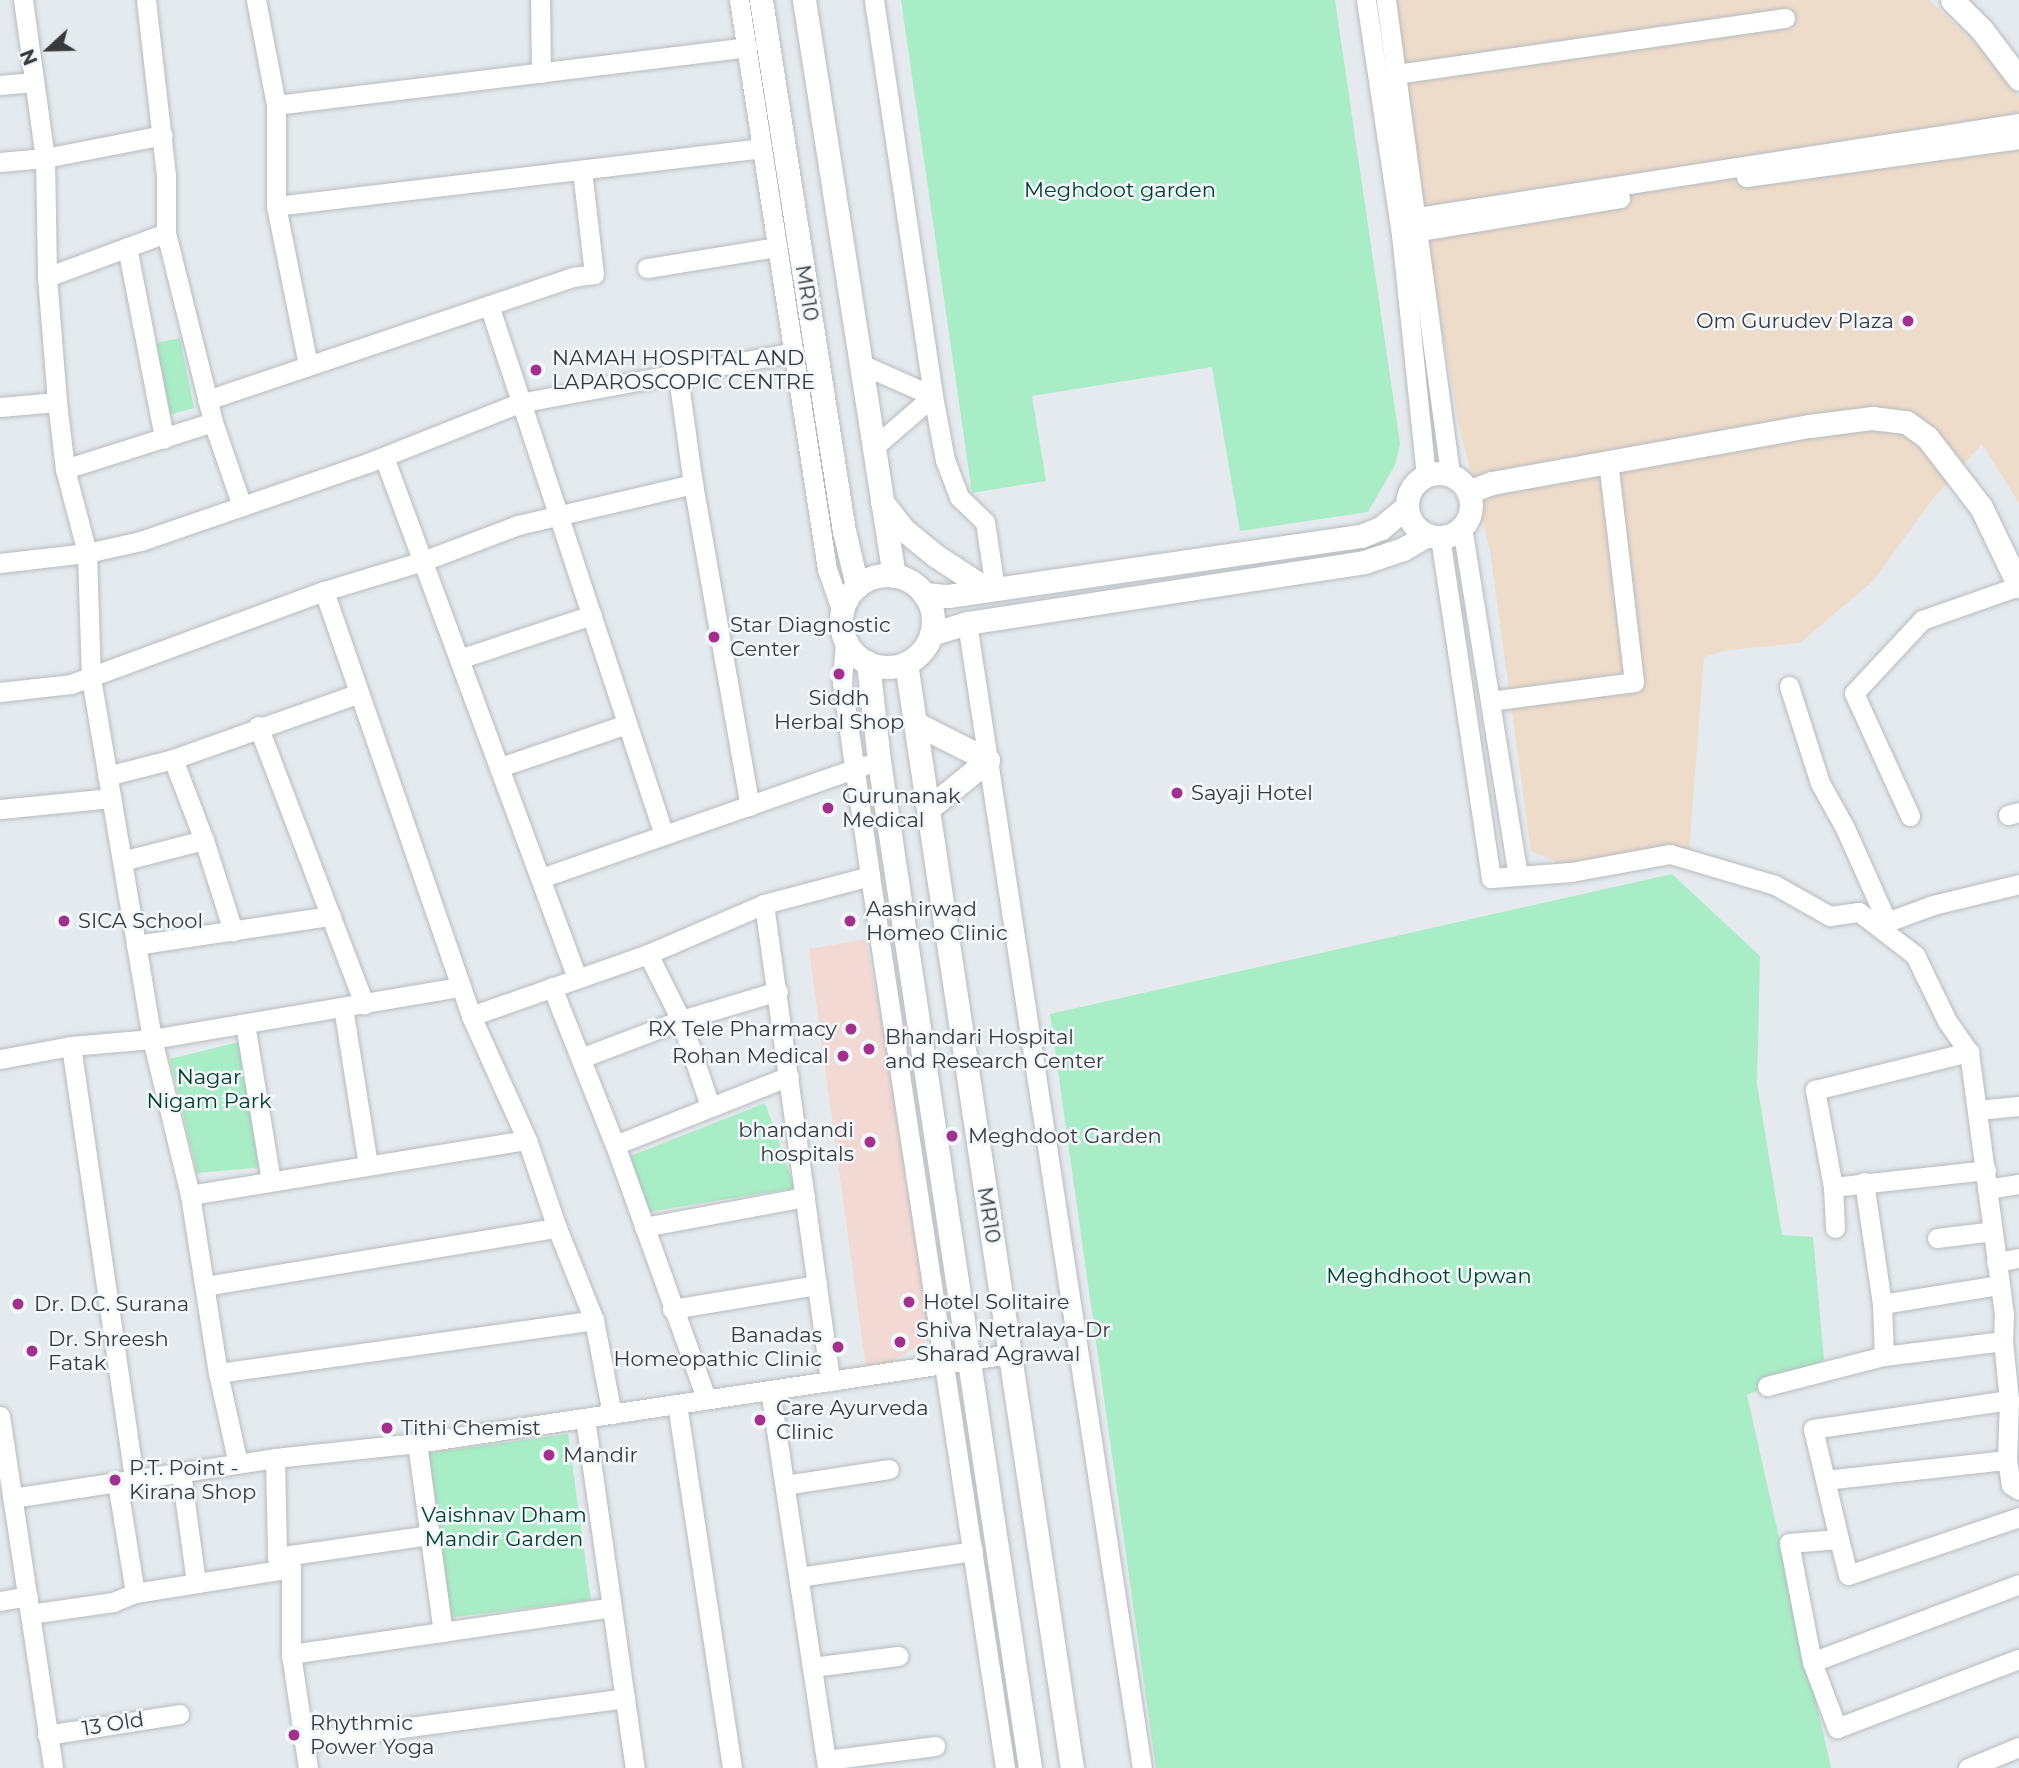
<!DOCTYPE html>
<style>
body{margin:0}
#map{position:relative;width:2019px;height:1768px;overflow:hidden;background:#e5eaee;font-family:Montserrat,sans-serif}
div>[style]{position:absolute}
[style*='--x']{left:calc(var(--x)*1px);top:calc(var(--y)*1px);width:calc(var(--w)*1px);rotate:calc(var(--a)*1deg)}
.industrial>*{inset:0;background:#eedccb}
.medical>*{inset:0;background:#f3d9d3}
.green>*{inset:0;background:#a8edc5}
.roads{filter:drop-shadow(0 0 2px #b7bbbf) drop-shadow(0 0 2px #b7bbbf)}
.minor>*{height:19px;margin:-9.5px;padding:0 9.5px;transform-origin:9.5px;border-radius:9.5px;background:#fff}
.major>*{height:23px;margin:-11.5px;padding:0 11.5px;transform-origin:11.5px;border-radius:11.5px;background:#fff}
.major>.ring{margin:-11.5px;padding:0;box-sizing:content-box;background:none;border:23px solid #fff;border-radius:50%}
.dots>*{width:19px;height:19px;translate:-50% -50%;box-sizing:border-box;border:4px solid #f2f7fc;border-radius:50%}
span{translate:-50% -50%;white-space:nowrap;text-align:center;line-height:1.15;-webkit-text-stroke:5px #f2f7fc;paint-order:stroke}
.park-label{font-size:21px;color:#004026}
.street-label{font-size:21px;color:#383a3c}
.poi-label{font-size:21px;color:#383a3c}
.right{translate:-100% -50%;text-align:right}
.left{translate:0 -50%;text-align:left}
.north{position:absolute;left:14px;top:14px;width:70px;height:70px;-webkit-text-stroke:5px #f2f7fc;paint-order:stroke;rotate:248deg;font-size:19px;font-weight:700;line-height:28px;text-align:center;color:#383a3c}
.north::after{content:'';display:block;margin:auto;width:24px;height:32px;background:#383a3c;clip-path:polygon(50% 0,100% 100%,50% 72%,0 100%)}
</style>
<div id="map">
<div class="industrial">
<i style="clip-path:polygon(1395px 0,1929px 0,1998px 64px,2019px 97px,2019px 503px,1982px 444px,1932px 500px,1873px 581px,1800px 643px,1728px 650px,1704px 657px,1689px 853px,1565px 866px,1531px 851px,1490px 551px,1458px 421px,1420px 198px)"></i>
</div>
<div class="medical">
<i style="clip-path:polygon(866px 939px,940px 1334px,867px 1375px,809px 949px)"></i>
</div>
<div class="green">
<i style="clip-path:polygon(901px 0,1335px 0,1400px 444px,1395px 465px,1368px 512px,1240px 531px,1212px 367px,1032px 396px,1046px 481px,972px 493px)"></i>
<i style="clip-path:polygon(180px 338px,194px 408px,165px 416px,151px 344px)"></i>
<i style="clip-path:polygon(1672px 874px,1760px 956px,1757px 1084px,1782px 1235px,1813px 1237px,1824px 1360px,1747px 1395px,1831px 1768px,1156px 1768px,1050px 1014px)"></i>
<i style="clip-path:polygon(239px 1042px,263px 1167px,197px 1173px,170px 1059px)"></i>
<i style="clip-path:polygon(765px 1103px,795px 1188px,648px 1212px,623px 1159px)"></i>
<i style="clip-path:polygon(568px 1434px,591px 1600px,440px 1619px,418px 1457px,429px 1455px,429px 1453px)"></i>
</div>
<div class="roads">
<div class="minor">
<i style="--x:23;--y:0;--w:160;--a:82.1"></i>
<i style="--x:45;--y:158;--w:119;--a:89"></i>
<i style="--x:47;--y:277;--w:125;--a:85.4"></i>
<i style="--x:57;--y:402;--w:67;--a:83.2"></i>
<i style="--x:65;--y:469;--w:87;--a:75.3"></i>
<i style="--x:87;--y:553;--w:125;--a:88.2"></i>
<i style="--x:91;--y:678;--w:366;--a:80.4"></i>
<i style="--x:152;--y:1039;--w:161;--a:76.3"></i>
<i style="--x:190;--y:1195;--w:180;--a:81.1"></i>
<i style="--x:218;--y:1373;--w:93;--a:77.6"></i>
<i style="--x:146;--y:0;--w:176;--a:83.5"></i>
<i style="--x:166;--y:175;--w:58;--a:90"></i>
<i style="--x:166;--y:233;--w:195;--a:76"></i>
<i style="--x:213;--y:422;--w:89;--a:71"></i>
<i style="--x:256;--y:0;--w:107;--a:79.2"></i>
<i style="--x:276;--y:105;--w:101;--a:90"></i>
<i style="--x:276;--y:206;--w:162;--a:78.6"></i>
<i style="--x:540;--y:0;--w:73;--a:89.2"></i>
<i style="--x:739;--y:0;--w:576;--a:81.21"></i>
<i style="--x:827;--y:569;--w:46;--a:70.8"></i>
<i style="--x:874;--y:0;--w:400;--a:81.5"></i>
<i style="--x:933;--y:396;--w:65;--a:79.4"></i>
<i style="--x:945;--y:460;--w:40;--a:69"></i>
<i style="--x:959;--y:497;--w:36;--a:44"></i>
<i style="--x:985;--y:522;--w:68;--a:81.5"></i>
<i style="--x:1366;--y:0;--w:237;--a:81.5"></i>
<i style="--x:1401;--y:234;--w:243;--a:84.1"></i>
<i style="--x:1386;--y:0;--w:479;--a:82.3"></i>
<i style="--x:1396;--y:74;--w:393;--a:-8.2"></i>
<i style="--x:0;--y:85;--w:34;--a:-5"></i>
<i style="--x:276;--y:105;--w:475;--a:-7"></i>
<i style="--x:0;--y:162;--w:45;--a:-5.1"></i>
<i style="--x:45;--y:158;--w:120;--a:-11"></i>
<i style="--x:1746;--y:177;--w:276;--a:-7.9"></i>
<i style="--x:276;--y:206;--w:489;--a:-6.8"></i>
<i style="--x:1399;--y:220;--w:628;--a:-8.89"></i>
<i style="--x:1401;--y:234;--w:222;--a:-9.3"></i>
<i style="--x:127;--y:247;--w:195;--a:79"></i>
<i style="--x:647;--y:268;--w:132;--a:-9.2"></i>
<i style="--x:47;--y:277;--w:127;--a:-20.3"></i>
<i style="--x:489;--y:305;--w:558;--a:71.73"></i>
<i style="--x:861;--y:364;--w:79;--a:24"></i>
<i style="--x:933;--y:396;--w:78;--a:139.2"></i>
<i style="--x:678;--y:376;--w:109;--a:82.1"></i>
<i style="--x:693;--y:484;--w:327;--a:80"></i>
<i style="--x:207;--y:400;--w:386;--a:-18.6"></i>
<i style="--x:573;--y:277;--w:21;--a:-8"></i>
<i style="--x:594;--y:274;--w:105;--a:-96.6"></i>
<i style="--x:0;--y:407;--w:57;--a:-5"></i>
<i style="--x:384;--y:457;--w:556;--a:69.67"></i>
<i style="--x:65;--y:469;--w:155;--a:-17.6"></i>
<i style="--x:1462;--y:527;--w:352;--a:80.9"></i>
<i style="--x:1440;--y:537;--w:345;--a:81.5"></i>
<i style="--x:1491;--y:878;--w:80;--a:-4.3"></i>
<i style="--x:1571;--y:872;--w:101;--a:-10.3"></i>
<i style="--x:1670;--y:854;--w:109;--a:16.4"></i>
<i style="--x:1775;--y:885;--w:63;--a:29.4"></i>
<i style="--x:1830;--y:916;--w:29;--a:-8"></i>
<i style="--x:1859;--y:912;--w:71;--a:37.5"></i>
<i style="--x:1915;--y:955;--w:73;--a:64.1"></i>
<i style="--x:1947;--y:1021;--w:38;--a:55"></i>
<i style="--x:1969;--y:1052;--w:264;--a:82.4"></i>
<i style="--x:2004;--y:1314;--w:27;--a:92"></i>
<i style="--x:2003;--y:1341;--w:59;--a:84.2"></i>
<i style="--x:2009;--y:1400;--w:60;--a:91.9"></i>
<i style="--x:2007;--y:1460;--w:25;--a:81"></i>
<i style="--x:2011;--y:1485;--w:9;--a:32"></i>
<i style="--x:0;--y:563;--w:88;--a:-6.6"></i>
<i style="--x:87;--y:553;--w:55;--a:-12.5"></i>
<i style="--x:141;--y:541;--w:242;--a:-19"></i>
<i style="--x:370;--y:462;--w:160;--a:-21.6"></i>
<i style="--x:519;--y:403;--w:280;--a:-10.5"></i>
<i style="--x:324;--y:591;--w:450;--a:70.9"></i>
<i style="--x:471;--y:1016;--w:136;--a:65.7"></i>
<i style="--x:527;--y:1140;--w:93;--a:71.2"></i>
<i style="--x:557;--y:1228;--w:99;--a:68.1"></i>
<i style="--x:594;--y:1320;--w:96;--a:79.2"></i>
<i style="--x:967;--y:623;--w:1158;--a:81.31"></i>
<i style="--x:845;--y:641;--w:42;--a:94.1"></i>
<i style="--x:842;--y:683;--w:195;--a:81.7"></i>
<i style="--x:870;--y:876;--w:902;--a:81.39"></i>
<i style="--x:459;--y:659;--w:140;--a:-18.3"></i>
<i style="--x:1789;--y:686;--w:102;--a:72.3"></i>
<i style="--x:1820;--y:783;--w:51;--a:60.9"></i>
<i style="--x:1845;--y:828;--w:103;--a:65.9"></i>
<i style="--x:0;--y:692;--w:71;--a:-6.4"></i>
<i style="--x:71;--y:684;--w:270;--a:-20.2"></i>
<i style="--x:324;--y:591;--w:103;--a:-16.9"></i>
<i style="--x:423;--y:561;--w:102;--a:-20.8"></i>
<i style="--x:518;--y:525;--w:180;--a:-13.2"></i>
<i style="--x:1490;--y:701;--w:145;--a:-7.5"></i>
<i style="--x:1634;--y:682;--w:222;--a:-96.7"></i>
<i style="--x:258;--y:726;--w:298;--a:69.1"></i>
<i style="--x:173;--y:759;--w:87;--a:69.1"></i>
<i style="--x:204;--y:840;--w:96;--a:72.3"></i>
<i style="--x:500;--y:767;--w:134;--a:-18.7"></i>
<i style="--x:107;--y:776;--w:68;--a:-14.4"></i>
<i style="--x:173;--y:759;--w:195;--a:-19.5"></i>
<i style="--x:0;--y:809;--w:112;--a:-5.7"></i>
<i style="--x:2008;--y:815;--w:11;--a:-15"></i>
<i style="--x:1910;--y:816;--w:135;--a:-114.5"></i>
<i style="--x:1854;--y:693;--w:100;--a:-47"></i>
<i style="--x:1922;--y:620;--w:103;--a:-19.3"></i>
<i style="--x:122;--y:861;--w:85;--a:-14.4"></i>
<i style="--x:541;--y:878;--w:343;--a:-19.2"></i>
<i style="--x:764;--y:904;--w:482;--a:82.1"></i>
<i style="--x:1883;--y:929;--w:8;--a:-60"></i>
<i style="--x:1887;--y:922;--w:49;--a:-20.3"></i>
<i style="--x:1933;--y:905;--w:89;--a:-13.7"></i>
<i style="--x:136;--y:945;--w:197;--a:-8.5"></i>
<i style="--x:648;--y:954;--w:74;--a:63.4"></i>
<i style="--x:681;--y:1020;--w:91;--a:71.4"></i>
<i style="--x:552;--y:987;--w:170;--a:68.3"></i>
<i style="--x:615;--y:1145;--w:269;--a:70.2"></i>
<i style="--x:343;--y:1007;--w:160;--a:81"></i>
<i style="--x:471;--y:1016;--w:188;--a:-19.3"></i>
<i style="--x:648;--y:954;--w:126;--a:-23.3"></i>
<i style="--x:764;--y:904;--w:110;--a:-14.8"></i>
<i style="--x:245;--y:1024;--w:159;--a:80.6"></i>
<i style="--x:71;--y:1046;--w:438;--a:81.7"></i>
<i style="--x:581;--y:1058;--w:107;--a:-20.8"></i>
<i style="--x:681;--y:1020;--w:101;--a:-16.6"></i>
<i style="--x:0;--y:1059;--w:72;--a:-10.4"></i>
<i style="--x:71;--y:1046;--w:81;--a:-4.9"></i>
<i style="--x:152;--y:1039;--w:313;--a:-9.6"></i>
<i style="--x:1977;--y:1110;--w:42;--a:-5.4"></i>
<i style="--x:615;--y:1145;--w:187;--a:-21.6"></i>
<i style="--x:1864;--y:1182;--w:123;--a:81.6"></i>
<i style="--x:1882;--y:1304;--w:52;--a:87.8"></i>
<i style="--x:1833;--y:1187;--w:154;--a:-6.3"></i>
<i style="--x:1987;--y:1189;--w:32;--a:-9"></i>
<i style="--x:190;--y:1195;--w:341;--a:-9.3"></i>
<i style="--x:644;--y:1227;--w:164;--a:-10.6"></i>
<i style="--x:1835;--y:1228;--w:41;--a:-92.8"></i>
<i style="--x:1833;--y:1187;--w:99;--a:-100.5"></i>
<i style="--x:1815;--y:1090;--w:159;--a:-13.9"></i>
<i style="--x:1937;--y:1238;--w:56;--a:-7.1"></i>
<i style="--x:1996;--y:1262;--w:23;--a:-10"></i>
<i style="--x:205;--y:1286;--w:357;--a:-9.4"></i>
<i style="--x:1882;--y:1304;--w:119;--a:-9.2"></i>
<i style="--x:672;--y:1309;--w:147;--a:-9.4"></i>
<i style="--x:218;--y:1373;--w:380;--a:-8"></i>
<i style="--x:1767;--y:1386;--w:121;--a:-14.4"></i>
<i style="--x:1884;--y:1356;--w:120;--a:-7.2"></i>
<i style="--x:770;--y:1390;--w:382;--a:81.4"></i>
<i style="--x:2009;--y:1400;--w:198;--a:171.6"></i>
<i style="--x:1813;--y:1429;--w:113;--a:76.7"></i>
<i style="--x:1839;--y:1539;--w:50;--a:175.4"></i>
<i style="--x:1789;--y:1543;--w:121;--a:79.1"></i>
<i style="--x:1812;--y:1662;--w:71;--a:69.3"></i>
<i style="--x:1837;--y:1728;--w:195;--a:-20.8"></i>
<i style="--x:677;--y:1404;--w:368;--a:81.4"></i>
<i style="--x:0;--y:1416;--w:356;--a:81.4"></i>
<i style="--x:585;--y:1418;--w:354;--a:81.9"></i>
<i style="--x:417;--y:1443;--w:191;--a:82.2"></i>
<i style="--x:275;--y:1458;--w:99;--a:88.8"></i>
<i style="--x:277;--y:1557;--w:18;--a:38"></i>
<i style="--x:291;--y:1568;--w:86;--a:90"></i>
<i style="--x:291;--y:1654;--w:115;--a:81.5"></i>
<i style="--x:181;--y:1472;--w:112;--a:82.3"></i>
<i style="--x:1825;--y:1480;--w:183;--a:-6.3"></i>
<i style="--x:117;--y:1482;--w:112;--a:80.8"></i>
<i style="--x:135;--y:1593;--w:158;--a:-9.1"></i>
<i style="--x:785;--y:1485;--w:105;--a:-8.7"></i>
<i style="--x:12;--y:1498;--w:266;--a:-8.6"></i>
<i style="--x:275;--y:1458;--w:143;--a:-6"></i>
<i style="--x:417;--y:1443;--w:600;--a:-8.54"></i>
<i style="--x:1839;--y:1539;--w:37;--a:76"></i>
<i style="--x:1848;--y:1575;--w:181;--a:-18.7"></i>
<i style="--x:277;--y:1557;--w:155;--a:-8.2"></i>
<i style="--x:799;--y:1577;--w:176;--a:-8.5"></i>
<i style="--x:0;--y:1601;--w:28;--a:-10"></i>
<i style="--x:30;--y:1614;--w:84;--a:-8.2"></i>
<i style="--x:113;--y:1602;--w:24;--a:-22"></i>
<i style="--x:291;--y:1654;--w:324;--a:-8.3"></i>
<i style="--x:1812;--y:1662;--w:221;--a:-20.6"></i>
<i style="--x:812;--y:1667;--w:87;--a:-7.3"></i>
<i style="--x:47;--y:1735;--w:134;--a:-9"></i>
<i style="--x:304;--y:1741;--w:324;--a:-7.6"></i>
<i style="--x:826;--y:1760;--w:110;--a:-7.3"></i>
<i style="--x:1968;--y:1768;--w:55;--a:-22.4"></i>
</div>
<div class="major">
<i style="--x:761;--y:0;--w:537;--a:81.12"></i>
<i style="--x:844;--y:531;--w:57;--a:76.7"></i>
<i style="--x:804;--y:0;--w:583;--a:81.12"></i>
<i style="--x:1952;--y:0;--w:42;--a:45"></i>
<i style="--x:1982;--y:30;--w:61;--a:52.9"></i>
<i class="ring" style="left:1407px;top:473px;width:41px;height:41px"></i>
<i style="--x:1468;--y:492;--w:26;--a:-21"></i>
<i style="--x:1492;--y:483;--w:323;--a:-10.2"></i>
<i style="--x:1810;--y:426;--w:63;--a:-7.4"></i>
<i style="--x:1872;--y:418;--w:34;--a:7"></i>
<i style="--x:1906;--y:422;--w:26;--a:36"></i>
<i style="--x:1927;--y:437;--w:88;--a:52.4"></i>
<i style="--x:1981;--y:507;--w:88;--a:64.3"></i>
<i style="--x:882;--y:502;--w:36;--a:52"></i>
<i style="--x:904;--y:530;--w:41;--a:39.1"></i>
<i style="--x:936;--y:556;--w:62;--a:33.2"></i>
<i class="ring" style="left:841px;top:575px;width:69px;height:69px"></i>
<i style="--x:924;--y:594;--w:24;--a:5"></i>
<i style="--x:948;--y:596;--w:417;--a:-8.3"></i>
<i style="--x:1361;--y:536;--w:22;--a:-22"></i>
<i style="--x:1381;--y:528;--w:34;--a:-40"></i>
<i style="--x:931;--y:634;--w:38;--a:-17"></i>
<i style="--x:967;--y:623;--w:402;--a:-8.7"></i>
<i style="--x:1364;--y:562;--w:41;--a:-18.4"></i>
<i style="--x:1403;--y:549;--w:28;--a:-30"></i>
<i style="--x:868;--y:663;--w:99;--a:83.6"></i>
<i style="--x:879;--y:761;--w:1018;--a:81.47"></i>
<i style="--x:906;--y:663;--w:1117;--a:81.46"></i>
<i style="--x:915;--y:723;--w:82;--a:26.9"></i>
<i style="--x:988;--y:760;--w:77;--a:140.8"></i>
</div>
</div>
<div class="dots">
<i style="left:1908px;top:321px;background:#a2318e"></i>
<i style="left:536px;top:370px;background:#a2318e"></i>
<i style="left:714px;top:637px;background:#a2318e"></i>
<i style="left:839px;top:674px;background:#a2318e"></i>
<i style="left:1177px;top:793px;background:#a2318e"></i>
<i style="left:828px;top:808px;background:#a2318e"></i>
<i style="left:64px;top:921px;background:#a2318e"></i>
<i style="left:850px;top:921px;background:#a2318e"></i>
<i style="left:851px;top:1029px;background:#a2318e"></i>
<i style="left:869px;top:1049px;background:#a2318e"></i>
<i style="left:843px;top:1056px;background:#a2318e"></i>
<i style="left:952px;top:1136px;background:#a2318e"></i>
<i style="left:870px;top:1142px;background:#a2318e"></i>
<i style="left:909px;top:1302px;background:#a2318e"></i>
<i style="left:18px;top:1304px;background:#a2318e"></i>
<i style="left:900px;top:1342px;background:#a2318e"></i>
<i style="left:838px;top:1347px;background:#a2318e"></i>
<i style="left:32px;top:1351px;background:#a2318e"></i>
<i style="left:760px;top:1420px;background:#a2318e"></i>
<i style="left:387px;top:1428px;background:#a2318e"></i>
<i style="left:549px;top:1455px;background:#a2318e"></i>
<i style="left:115px;top:1480px;background:#a2318e"></i>
<i style="left:294px;top:1735px;background:#a2318e"></i>
</div>
<div class="park-label">
<span style="left:1120px;top:190px">Meghdoot garden</span>
<span style="left:209px;top:1089px">Nagar<br>Nigam Park</span>
<span style="left:1429px;top:1276px">Meghdhoot Upwan</span>
<span style="left:504px;top:1527px">Vaishnav Dham<br>Mandir Garden</span>
</div>
<div class="street-label">
<span style="left:807px;top:293px;rotate:81deg">MR10</span>
<span style="left:989px;top:1215px;rotate:81deg">MR10</span>
<span style="left:113px;top:1724px;rotate:-9deg">13 Old</span>
</div>
<div class="poi-label">
<span class="right" style="left:1894px;top:321px">Om Gurudev Plaza</span>
<span class="left" style="left:552px;top:370px">NAMAH HOSPITAL AND<br>LAPAROSCOPIC CENTRE</span>
<span class="left" style="left:730px;top:637px">Star Diagnostic<br>Center</span>
<span style="left:839px;top:710px">Siddh<br>Herbal Shop</span>
<span class="left" style="left:1191px;top:793px">Sayaji Hotel</span>
<span class="left" style="left:842px;top:808px">Gurunanak<br>Medical</span>
<span class="left" style="left:866px;top:921px">Aashirwad<br>Homeo Clinic</span>
<span class="left" style="left:78px;top:921px">SICA School</span>
<span class="right" style="left:837px;top:1029px">RX Tele Pharmacy</span>
<span class="left" style="left:885px;top:1049px">Bhandari Hospital<br>and Research Center</span>
<span class="right" style="left:829px;top:1056px">Rohan Medical</span>
<span class="right" style="left:854px;top:1142px">bhandandi<br>hospitals</span>
<span class="left" style="left:968px;top:1136px">Meghdoot Garden</span>
<span class="left" style="left:923px;top:1302px">Hotel Solitaire</span>
<span class="left" style="left:34px;top:1304px">Dr. D.C. Surana</span>
<span class="left" style="left:916px;top:1342px">Shiva Netralaya-Dr<br>Sharad Agrawal</span>
<span class="right" style="left:822px;top:1347px">Banadas<br>Homeopathic Clinic</span>
<span class="left" style="left:48px;top:1351px">Dr. Shreesh<br>Fatak</span>
<span class="left" style="left:776px;top:1420px">Care Ayurveda<br>Clinic</span>
<span class="left" style="left:401px;top:1428px">Tithi Chemist</span>
<span class="left" style="left:563px;top:1455px">Mandir</span>
<span class="left" style="left:129px;top:1480px">P.T. Point -<br>Kirana Shop</span>
<span class="left" style="left:310px;top:1735px">Rhythmic<br>Power Yoga</span>
</div>
<div class="north">N</div>
</div>
